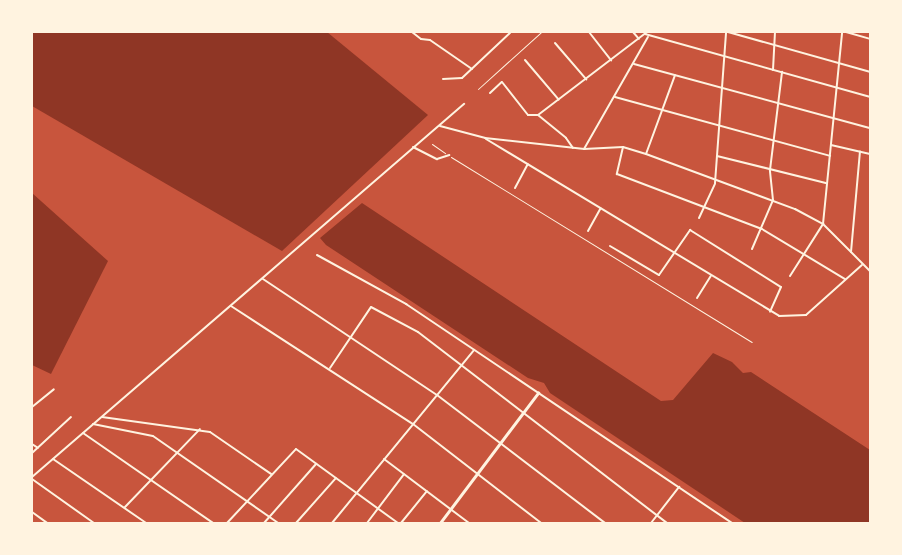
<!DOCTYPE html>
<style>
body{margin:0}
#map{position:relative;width:902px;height:555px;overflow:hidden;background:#c8553d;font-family:"Alegreya Sans",sans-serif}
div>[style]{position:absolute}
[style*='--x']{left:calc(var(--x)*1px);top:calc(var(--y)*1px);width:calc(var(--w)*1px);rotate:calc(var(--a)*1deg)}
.water>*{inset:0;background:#8f3625}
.path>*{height:1px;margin:-0.5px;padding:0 0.5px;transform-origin:0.5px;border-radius:0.5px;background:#fff3e0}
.minor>*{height:2px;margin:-1px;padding:0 1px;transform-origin:1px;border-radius:1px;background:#fff3e0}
.tertiary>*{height:2.5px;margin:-1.25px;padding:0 1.25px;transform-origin:1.25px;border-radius:1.25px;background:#fff3e0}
span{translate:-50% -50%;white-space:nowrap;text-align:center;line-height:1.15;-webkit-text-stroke:4px #fff3e0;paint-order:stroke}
.frame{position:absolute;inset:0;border:33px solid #fff3e0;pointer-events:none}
</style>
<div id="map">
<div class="water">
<i style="clip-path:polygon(32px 32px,327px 32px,428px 115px,282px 251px,32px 106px)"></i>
<i style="clip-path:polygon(32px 193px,108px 261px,51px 374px,32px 365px)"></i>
<i style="clip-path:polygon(362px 203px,661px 401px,673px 400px,713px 353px,732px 362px,743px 373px,751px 372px,870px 450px,870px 523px,745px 523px,550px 393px,544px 383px,528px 378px,326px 245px,320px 238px)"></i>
</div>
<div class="path">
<i style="--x:478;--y:89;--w:85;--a:-42.1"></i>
<i style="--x:432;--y:144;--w:16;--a:35"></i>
<i style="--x:451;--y:157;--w:353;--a:31.6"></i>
</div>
<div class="minor">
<i style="--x:412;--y:32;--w:11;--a:38"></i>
<i style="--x:421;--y:39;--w:9;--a:6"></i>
<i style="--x:430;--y:40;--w:51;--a:34.6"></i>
<i style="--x:589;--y:32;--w:36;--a:52"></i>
<i style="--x:633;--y:32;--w:9;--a:49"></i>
<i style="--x:728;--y:32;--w:148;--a:15.7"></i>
<i style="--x:846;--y:32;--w:25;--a:16"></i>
<i style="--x:645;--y:34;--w:234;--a:15.6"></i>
<i style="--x:555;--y:43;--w:48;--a:49.3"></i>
<i style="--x:525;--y:60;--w:52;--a:49.6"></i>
<i style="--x:634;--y:64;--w:245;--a:15.2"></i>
<i style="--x:773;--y:70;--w:38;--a:-87"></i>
<i style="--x:443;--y:79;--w:19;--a:-3"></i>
<i style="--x:462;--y:78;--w:67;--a:-43.2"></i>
<i style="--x:490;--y:93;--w:16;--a:-43"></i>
<i style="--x:502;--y:82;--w:42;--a:51.8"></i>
<i style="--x:528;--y:115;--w:10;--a:0"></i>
<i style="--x:538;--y:115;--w:137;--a:-37.3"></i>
<i style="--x:615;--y:97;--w:223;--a:15.3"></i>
<i style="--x:538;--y:115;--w:36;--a:39"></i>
<i style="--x:566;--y:138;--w:12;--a:55"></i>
<i style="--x:440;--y:126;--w:47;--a:14.9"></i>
<i style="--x:485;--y:138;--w:100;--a:6.3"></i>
<i style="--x:584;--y:149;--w:39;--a:-3"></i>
<i style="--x:623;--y:147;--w:24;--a:17"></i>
<i style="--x:646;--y:154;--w:159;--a:20.3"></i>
<i style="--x:795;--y:209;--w:32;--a:28"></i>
<i style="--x:823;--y:224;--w:66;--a:45"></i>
<i style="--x:486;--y:139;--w:342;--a:31.1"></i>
<i style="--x:779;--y:316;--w:27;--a:-2"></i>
<i style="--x:806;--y:315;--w:75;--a:-41.8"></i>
<i style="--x:831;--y:145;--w:40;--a:13"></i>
<i style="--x:413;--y:147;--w:27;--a:27"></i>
<i style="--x:437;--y:159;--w:13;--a:-18"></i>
<i style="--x:623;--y:147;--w:28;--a:103"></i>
<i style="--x:617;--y:174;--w:155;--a:20.8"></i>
<i style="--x:762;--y:229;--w:97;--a:31.1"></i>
<i style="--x:584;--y:149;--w:129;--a:-60.3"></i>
<i style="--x:646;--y:154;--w:84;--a:-69.8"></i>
<i style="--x:717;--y:156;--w:112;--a:13.9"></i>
<i style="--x:515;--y:188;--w:27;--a:-62"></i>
<i style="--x:699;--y:218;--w:38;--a:-65"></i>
<i style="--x:715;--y:183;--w:151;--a:-85.8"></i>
<i style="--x:588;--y:231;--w:26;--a:-61"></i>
<i style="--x:610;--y:246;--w:57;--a:30.6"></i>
<i style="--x:659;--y:275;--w:55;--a:-55.4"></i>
<i style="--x:690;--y:230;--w:107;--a:32.1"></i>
<i style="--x:781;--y:287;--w:27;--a:114"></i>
<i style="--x:752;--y:249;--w:53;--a:-66.8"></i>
<i style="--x:773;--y:200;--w:30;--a:-96"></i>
<i style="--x:770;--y:170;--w:99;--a:-83"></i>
<i style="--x:851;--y:252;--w:101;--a:-84.9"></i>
<i style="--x:317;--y:255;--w:102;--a:28.8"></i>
<i style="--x:406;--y:304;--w:393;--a:33.9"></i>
<i style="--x:790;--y:276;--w:62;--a:-57.6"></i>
<i style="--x:823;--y:224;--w:193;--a:-84.3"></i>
<i style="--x:263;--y:279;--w:209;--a:33.7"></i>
<i style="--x:437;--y:395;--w:211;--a:37.3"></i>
<i style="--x:697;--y:298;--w:26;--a:-58"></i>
<i style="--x:231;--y:306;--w:217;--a:33"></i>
<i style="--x:413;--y:424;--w:162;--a:37.7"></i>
<i style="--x:330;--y:368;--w:73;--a:-56.1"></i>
<i style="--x:371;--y:307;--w:53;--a:28"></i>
<i style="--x:418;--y:332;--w:314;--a:37.5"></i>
<i style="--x:32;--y:407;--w:28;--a:-39"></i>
<i style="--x:102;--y:417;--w:109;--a:7.9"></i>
<i style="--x:210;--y:432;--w:74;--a:34.5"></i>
<i style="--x:93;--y:424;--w:61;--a:11.3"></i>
<i style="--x:153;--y:436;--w:152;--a:34.8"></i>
<i style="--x:83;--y:433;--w:158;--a:34.7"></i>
<i style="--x:32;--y:444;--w:7;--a:34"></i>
<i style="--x:32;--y:453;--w:53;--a:-42.7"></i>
<i style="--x:53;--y:459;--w:113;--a:34.5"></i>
<i style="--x:384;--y:459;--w:106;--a:37"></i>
<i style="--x:32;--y:477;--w:571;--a:-40.81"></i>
<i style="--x:32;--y:479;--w:76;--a:35.4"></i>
<i style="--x:125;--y:507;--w:108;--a:-46.1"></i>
<i style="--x:32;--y:512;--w:19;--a:36"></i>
<i style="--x:227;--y:523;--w:101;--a:-47"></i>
<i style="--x:296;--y:449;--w:126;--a:36"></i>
<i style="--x:264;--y:523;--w:79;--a:-48.6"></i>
<i style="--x:296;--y:523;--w:60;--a:-48.4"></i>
<i style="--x:332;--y:523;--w:224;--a:-50.6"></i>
<i style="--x:367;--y:523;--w:61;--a:-52.9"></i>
<i style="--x:401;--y:523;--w:41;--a:-50.9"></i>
<i style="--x:651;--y:523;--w:46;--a:-52.1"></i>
</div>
<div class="tertiary">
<i style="--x:440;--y:523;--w:163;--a:-53"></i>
</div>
<div class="frame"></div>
</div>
